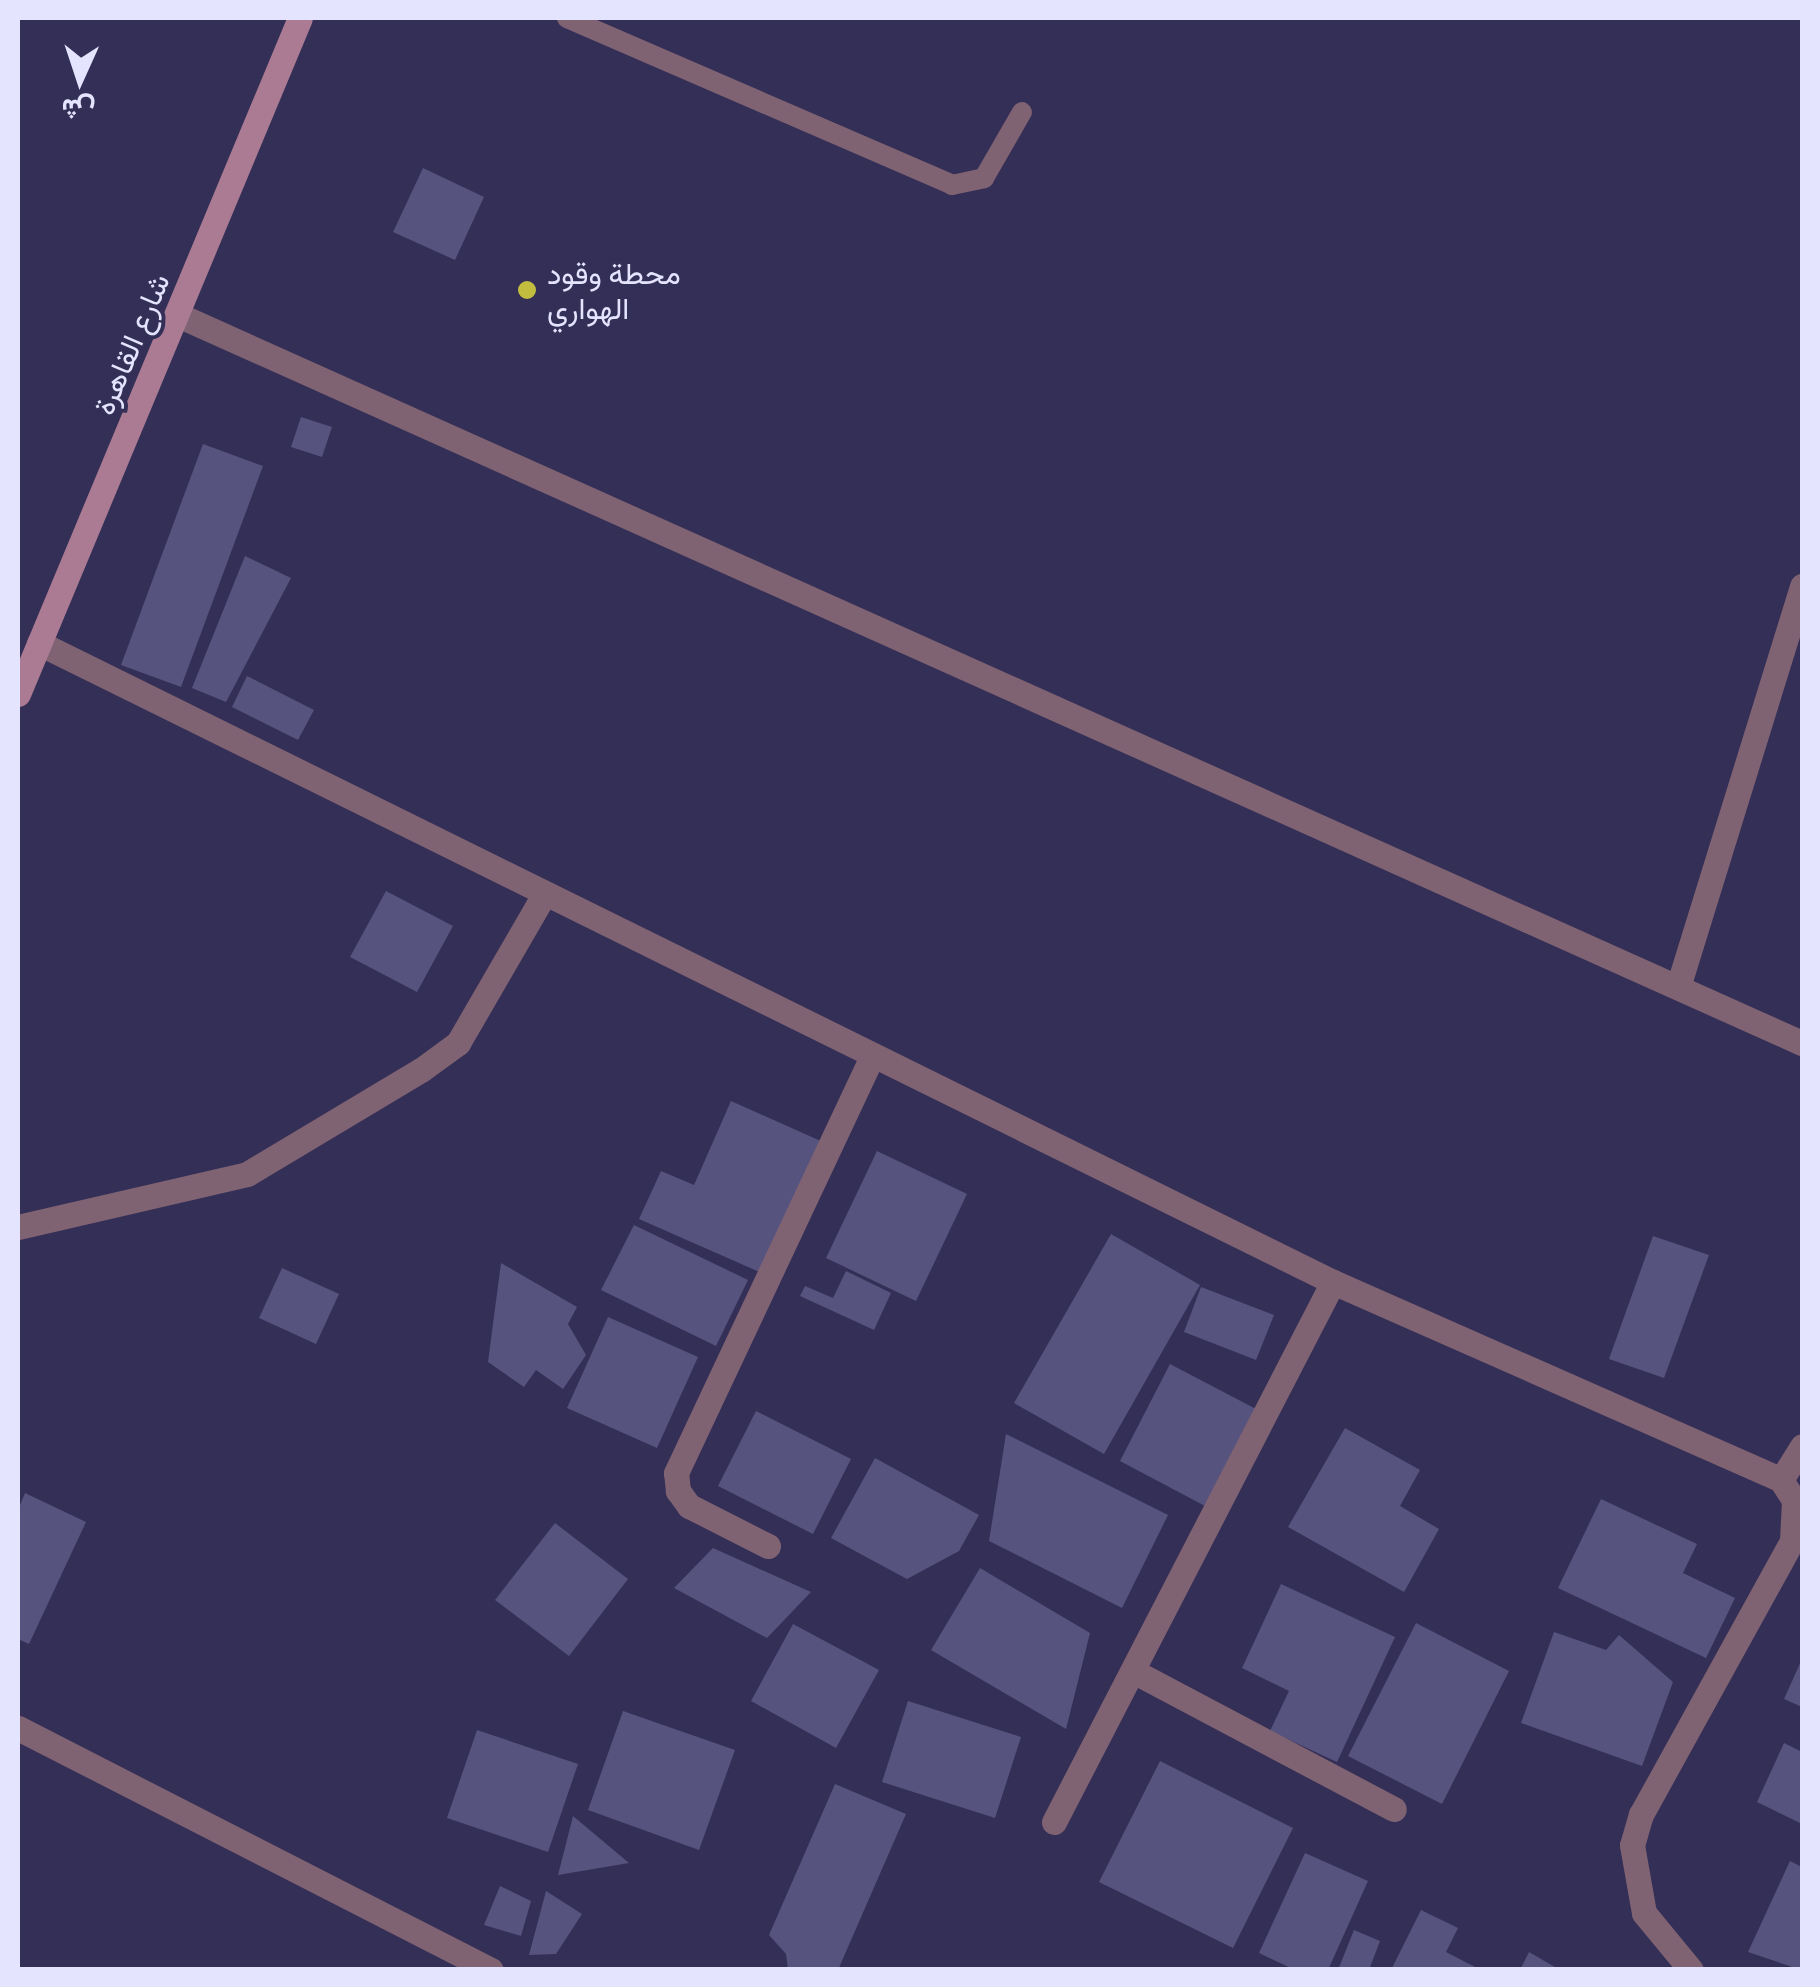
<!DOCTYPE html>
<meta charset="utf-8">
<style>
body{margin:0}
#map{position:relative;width:1820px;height:1987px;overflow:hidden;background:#342f57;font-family:"Archivo Narrow",Vazirmatn,sans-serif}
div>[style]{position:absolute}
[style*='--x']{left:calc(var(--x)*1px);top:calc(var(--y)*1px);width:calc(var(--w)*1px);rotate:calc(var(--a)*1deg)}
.building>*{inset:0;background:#56537e}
.service>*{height:20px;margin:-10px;padding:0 10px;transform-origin:10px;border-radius:10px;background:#806372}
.minor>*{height:25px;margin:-12.5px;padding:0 12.5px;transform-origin:12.5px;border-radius:12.5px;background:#806372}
.tertiary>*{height:25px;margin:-12.5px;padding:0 12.5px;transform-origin:12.5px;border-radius:12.5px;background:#806372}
.secondary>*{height:25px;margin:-12.5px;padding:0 12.5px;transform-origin:12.5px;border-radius:12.5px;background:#aa7b93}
.dots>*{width:28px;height:28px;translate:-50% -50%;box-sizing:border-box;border:5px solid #342f57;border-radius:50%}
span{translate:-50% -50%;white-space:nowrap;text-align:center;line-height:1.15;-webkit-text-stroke:8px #342f57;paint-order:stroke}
.poi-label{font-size:30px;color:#e4e4fe}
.left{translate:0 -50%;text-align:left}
.street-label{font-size:30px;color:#e4e4fe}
.frame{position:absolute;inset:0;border:20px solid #e4e4fe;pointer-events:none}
.north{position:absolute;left:30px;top:30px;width:100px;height:100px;-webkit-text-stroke:8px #342f57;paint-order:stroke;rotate:183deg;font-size:28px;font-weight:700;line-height:40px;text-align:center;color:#e4e4fe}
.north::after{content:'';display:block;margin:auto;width:35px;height:45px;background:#e4e4fe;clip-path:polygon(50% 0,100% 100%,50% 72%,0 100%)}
</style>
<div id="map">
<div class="building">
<i style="clip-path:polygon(423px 168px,484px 197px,455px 260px,393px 232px)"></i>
<i style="clip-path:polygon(301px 417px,332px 427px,322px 457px,291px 447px)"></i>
<i style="clip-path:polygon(203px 444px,263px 466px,181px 687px,121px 665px)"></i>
<i style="clip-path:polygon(245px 556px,291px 578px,226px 702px,192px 688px)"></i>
<i style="clip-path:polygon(247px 676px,314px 710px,298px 740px,232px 707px)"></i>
<i style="clip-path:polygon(386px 891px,453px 926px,417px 992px,350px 957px)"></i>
<i style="clip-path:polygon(731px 1101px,823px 1142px,764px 1274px,639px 1219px,661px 1171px,694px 1185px)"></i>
<i style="clip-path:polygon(877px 1151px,967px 1194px,916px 1301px,826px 1258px)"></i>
<i style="clip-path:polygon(634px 1225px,748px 1280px,716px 1346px,601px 1290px)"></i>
<i style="clip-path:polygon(1111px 1234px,1200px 1285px,1104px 1454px,1014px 1403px)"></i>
<i style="clip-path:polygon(1653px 1236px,1709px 1255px,1664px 1378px,1609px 1359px)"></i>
<i style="clip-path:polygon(501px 1263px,577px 1307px,568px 1324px,586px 1355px,563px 1389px,536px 1370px,524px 1387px,488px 1362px)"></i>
<i style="clip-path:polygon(282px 1268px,339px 1294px,316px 1344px,259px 1318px)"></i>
<i style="clip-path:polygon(846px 1271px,891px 1293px,874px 1330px,800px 1296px,805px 1286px,833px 1298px)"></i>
<i style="clip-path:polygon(1201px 1287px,1274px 1315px,1256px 1360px,1184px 1332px)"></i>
<i style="clip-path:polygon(608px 1317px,698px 1357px,657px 1448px,567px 1408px)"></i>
<i style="clip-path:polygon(1170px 1364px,1256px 1409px,1205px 1506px,1120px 1461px)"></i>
<i style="clip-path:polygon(756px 1411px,851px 1459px,813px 1534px,718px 1486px)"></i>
<i style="clip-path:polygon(1345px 1428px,1420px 1470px,1400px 1506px,1439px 1529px,1404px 1592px,1288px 1527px)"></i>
<i style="clip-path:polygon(1006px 1434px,1168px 1515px,1122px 1608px,989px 1541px)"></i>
<i style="clip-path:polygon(875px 1458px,979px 1515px,959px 1551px,907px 1579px,831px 1538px)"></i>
<i style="clip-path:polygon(25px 1493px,86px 1522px,29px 1644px,18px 1639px,18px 1510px)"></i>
<i style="clip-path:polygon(1601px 1499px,1697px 1544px,1683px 1573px,1735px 1598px,1706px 1658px,1558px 1588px)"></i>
<i style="clip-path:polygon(555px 1523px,628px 1579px,569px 1656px,495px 1600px)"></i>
<i style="clip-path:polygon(713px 1548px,811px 1592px,767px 1638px,674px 1588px)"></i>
<i style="clip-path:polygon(980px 1568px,1090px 1633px,1066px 1729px,931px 1650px)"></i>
<i style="clip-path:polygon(1281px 1584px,1395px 1637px,1337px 1762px,1270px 1731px,1289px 1691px,1242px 1668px)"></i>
<i style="clip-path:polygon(1416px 1623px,1509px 1671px,1442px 1804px,1348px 1756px)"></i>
<i style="clip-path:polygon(793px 1624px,879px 1670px,836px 1748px,751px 1701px)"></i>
<i style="clip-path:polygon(1554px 1632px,1606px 1650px,1619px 1635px,1673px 1682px,1642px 1766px,1521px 1723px)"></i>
<i style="clip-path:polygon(1802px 1659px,1802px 1707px,1784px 1699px)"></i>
<i style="clip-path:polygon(908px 1701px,1021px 1737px,995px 1818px,882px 1782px)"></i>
<i style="clip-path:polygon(623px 1711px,735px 1750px,699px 1850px,588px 1810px)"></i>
<i style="clip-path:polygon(477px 1730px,578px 1764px,548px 1852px,447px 1818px)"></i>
<i style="clip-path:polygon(1784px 1743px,1802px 1752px,1802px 1824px,1757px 1802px)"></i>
<i style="clip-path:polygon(1160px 1761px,1293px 1828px,1233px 1948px,1099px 1882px)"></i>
<i style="clip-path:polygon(835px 1784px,906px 1814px,838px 1970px,788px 1970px,786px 1954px,769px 1935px)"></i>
<i style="clip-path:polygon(573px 1816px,629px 1863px,558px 1875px)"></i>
<i style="clip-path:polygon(1305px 1853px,1368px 1881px,1328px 1970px,1295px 1970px,1259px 1953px)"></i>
<i style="clip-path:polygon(1790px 1861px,1802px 1867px,1801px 1970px,1748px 1952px)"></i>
<i style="clip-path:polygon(500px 1886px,531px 1901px,521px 1936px,484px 1925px)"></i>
<i style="clip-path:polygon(546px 1891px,582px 1914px,556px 1954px,529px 1955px)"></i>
<i style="clip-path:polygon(1421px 1910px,1458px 1928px,1446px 1952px,1481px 1970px,1391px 1970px)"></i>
<i style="clip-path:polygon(1354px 1930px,1380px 1941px,1369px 1970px,1338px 1970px)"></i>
<i style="clip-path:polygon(1529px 1952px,1560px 1970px,1520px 1970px)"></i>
</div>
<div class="service">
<i style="--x:567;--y:18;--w:420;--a:23.4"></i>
<i style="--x:952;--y:185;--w:33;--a:-12"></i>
<i style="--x:984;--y:178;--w:76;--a:-60.1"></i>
</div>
<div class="minor">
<i style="--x:39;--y:643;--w:1443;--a:26.28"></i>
<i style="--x:1333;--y:1282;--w:490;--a:23.8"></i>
<i style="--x:1781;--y:1480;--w:24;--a:57"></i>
<i style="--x:1794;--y:1500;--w:41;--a:92.8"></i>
<i style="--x:1792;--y:1541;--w:312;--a:118.9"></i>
<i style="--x:1641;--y:1814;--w:32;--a:106"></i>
<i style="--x:1632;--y:1845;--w:69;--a:80"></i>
<i style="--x:1644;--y:1913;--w:74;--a:50.5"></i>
<i style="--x:1678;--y:987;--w:420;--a:-72.8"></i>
<i style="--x:18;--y:1227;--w:235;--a:-13"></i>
<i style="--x:247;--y:1174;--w:203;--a:-30.9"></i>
<i style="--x:421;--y:1070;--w:46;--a:-36.1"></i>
<i style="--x:458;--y:1043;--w:173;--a:-59.9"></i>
<i style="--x:1781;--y:1480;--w:40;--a:-58"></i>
<i style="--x:768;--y:1546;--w:89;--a:-153.1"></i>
<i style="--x:689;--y:1506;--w:19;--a:-126"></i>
<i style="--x:678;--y:1491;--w:18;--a:-96"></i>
<i style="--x:676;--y:1473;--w:462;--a:-64.8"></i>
<i style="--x:1133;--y:1671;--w:295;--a:27.9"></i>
<i style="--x:18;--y:1728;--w:531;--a:27.1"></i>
<i style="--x:1054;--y:1822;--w:608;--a:-62.68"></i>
</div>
<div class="tertiary">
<i style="--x:178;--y:315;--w:1780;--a:24.15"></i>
</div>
<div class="secondary">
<i style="--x:18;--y:694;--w:732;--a:-67.36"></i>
</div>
<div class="dots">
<i style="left:527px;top:290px;background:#c3bd3f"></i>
</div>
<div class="poi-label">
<span class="left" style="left:547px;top:290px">محطة وقود<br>الهواري</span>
</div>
<div class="street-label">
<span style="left:131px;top:344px;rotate:-67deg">شارع القاهرة</span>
</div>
<div class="frame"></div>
<div class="north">ش</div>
</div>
